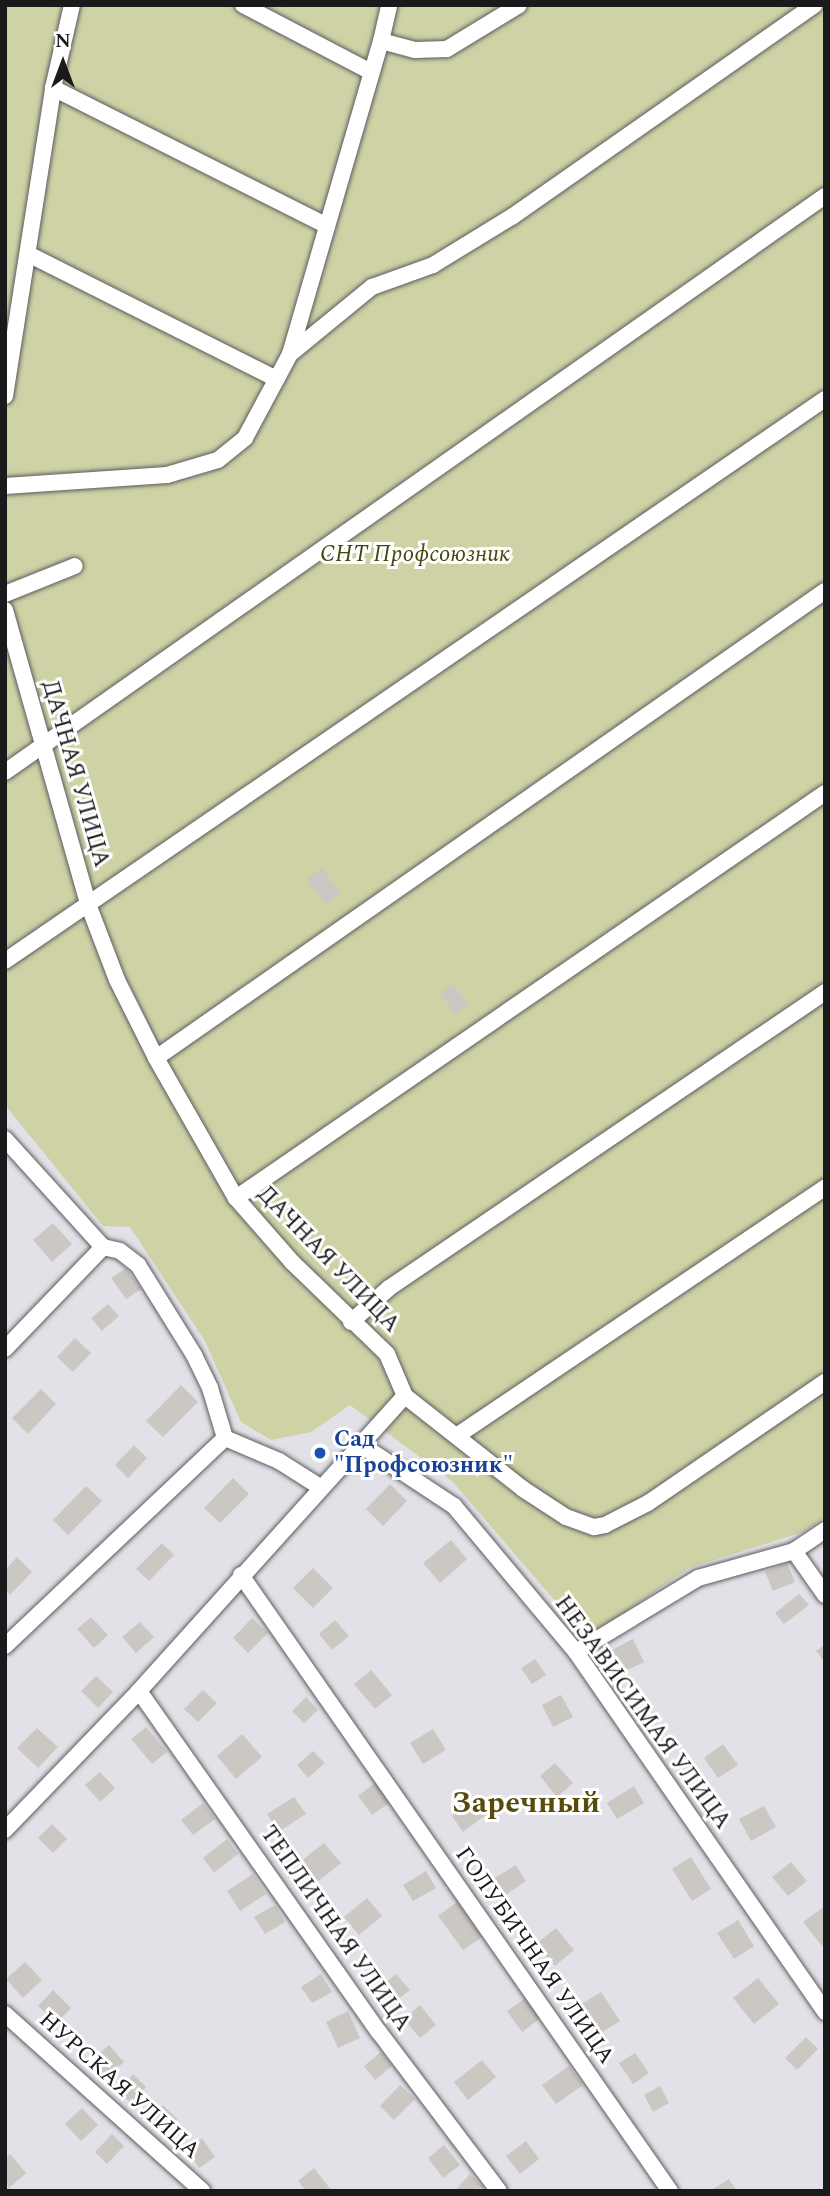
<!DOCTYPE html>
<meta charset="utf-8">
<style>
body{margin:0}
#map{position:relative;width:830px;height:2196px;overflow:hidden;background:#e1e1e7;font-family:Spectral,serif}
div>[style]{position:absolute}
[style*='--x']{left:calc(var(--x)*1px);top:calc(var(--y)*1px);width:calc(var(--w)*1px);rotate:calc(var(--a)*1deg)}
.green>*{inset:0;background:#cfd2a5}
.building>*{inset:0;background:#cbc7c3}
.roads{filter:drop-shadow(0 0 2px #5c5c61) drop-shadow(0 0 2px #5c5c61)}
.minor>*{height:16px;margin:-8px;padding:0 8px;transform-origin:8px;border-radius:8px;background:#fff}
.dots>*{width:19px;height:19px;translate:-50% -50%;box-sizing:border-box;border:4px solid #fff;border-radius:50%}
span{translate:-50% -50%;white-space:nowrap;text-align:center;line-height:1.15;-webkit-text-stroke:6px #fff;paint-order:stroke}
.park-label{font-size:23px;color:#45470e;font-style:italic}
.street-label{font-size:23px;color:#1a1a1c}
.transit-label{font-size:23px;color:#164399;font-weight:700}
.left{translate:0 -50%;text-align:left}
.district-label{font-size:30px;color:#574c0c;font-weight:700}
.frame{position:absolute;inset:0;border:7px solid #1a1a1c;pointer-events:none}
.north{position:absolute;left:28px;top:28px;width:70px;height:70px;-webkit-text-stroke:5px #fff;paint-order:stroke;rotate:0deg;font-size:19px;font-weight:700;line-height:28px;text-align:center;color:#1a1a1c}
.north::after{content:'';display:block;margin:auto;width:24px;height:32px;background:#1a1a1c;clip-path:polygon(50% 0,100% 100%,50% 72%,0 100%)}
</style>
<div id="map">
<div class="green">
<i style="clip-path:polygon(5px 5px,825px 5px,825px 1518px,803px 1532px,689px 1568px,587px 1638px,452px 1481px,350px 1405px,311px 1432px,271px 1440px,241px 1422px,205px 1341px,130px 1227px,103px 1226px,5px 1105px)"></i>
</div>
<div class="building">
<i style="clip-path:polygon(322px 868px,341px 893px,325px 904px,307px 879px)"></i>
<i style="clip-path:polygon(453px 984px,468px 1004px,455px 1014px,440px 994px)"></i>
<i style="clip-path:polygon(53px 1223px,72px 1244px,52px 1262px,33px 1240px)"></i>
<i style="clip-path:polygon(126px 1268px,141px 1289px,126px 1299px,111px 1278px)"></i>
<i style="clip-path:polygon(108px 1304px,119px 1316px,102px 1331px,91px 1318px)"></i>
<i style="clip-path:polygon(75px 1338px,91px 1353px,73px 1372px,57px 1357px)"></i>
<i style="clip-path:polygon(181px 1385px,198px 1402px,163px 1437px,146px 1421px)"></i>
<i style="clip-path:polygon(41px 1389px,56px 1404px,28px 1434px,12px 1418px)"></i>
<i style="clip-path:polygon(134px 1445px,147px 1458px,128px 1478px,115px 1465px)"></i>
<i style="clip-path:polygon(233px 1478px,249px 1494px,220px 1523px,204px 1508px)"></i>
<i style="clip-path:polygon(390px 1484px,407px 1501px,383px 1526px,366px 1509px)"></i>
<i style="clip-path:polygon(86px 1486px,102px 1501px,68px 1535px,53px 1520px)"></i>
<i style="clip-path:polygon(451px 1540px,467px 1559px,440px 1583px,423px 1563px)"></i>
<i style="clip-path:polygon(162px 1543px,174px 1555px,149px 1581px,136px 1569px)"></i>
<i style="clip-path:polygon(17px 1557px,32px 1572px,10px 1595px,5px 1590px,5px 1570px)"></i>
<i style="clip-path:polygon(787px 1563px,795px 1582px,773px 1591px,765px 1572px)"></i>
<i style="clip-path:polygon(313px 1568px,333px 1588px,313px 1608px,293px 1588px)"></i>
<i style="clip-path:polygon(799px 1594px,809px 1605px,784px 1624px,775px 1613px)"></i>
<i style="clip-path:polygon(91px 1617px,108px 1635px,94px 1648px,77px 1629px)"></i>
<i style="clip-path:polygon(252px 1618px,268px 1633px,248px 1653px,233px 1638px)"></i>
<i style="clip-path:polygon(335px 1620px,349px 1636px,332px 1650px,319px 1634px)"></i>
<i style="clip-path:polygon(140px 1622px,154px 1637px,136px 1653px,122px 1637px)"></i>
<i style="clip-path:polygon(633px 1639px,644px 1662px,623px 1672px,612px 1650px)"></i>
<i style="clip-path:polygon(825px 1644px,825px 1662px,816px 1651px)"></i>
<i style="clip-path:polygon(535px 1659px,546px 1675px,532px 1684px,521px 1668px)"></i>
<i style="clip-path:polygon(371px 1670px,392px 1695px,375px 1709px,354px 1684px)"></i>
<i style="clip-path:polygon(96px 1676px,113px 1692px,98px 1708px,81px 1691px)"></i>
<i style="clip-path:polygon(203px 1690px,217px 1703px,198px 1722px,184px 1709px)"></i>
<i style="clip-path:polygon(561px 1695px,573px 1717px,553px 1727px,542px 1705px)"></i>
<i style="clip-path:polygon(306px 1697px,318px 1710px,304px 1723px,292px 1711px)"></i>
<i style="clip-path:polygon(146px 1727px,167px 1752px,152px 1764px,131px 1739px)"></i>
<i style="clip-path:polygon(37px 1728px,58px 1747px,38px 1768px,17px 1748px)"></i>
<i style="clip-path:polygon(433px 1729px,446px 1750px,423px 1764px,410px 1743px)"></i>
<i style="clip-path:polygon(242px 1734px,262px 1757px,236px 1779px,217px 1756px)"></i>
<i style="clip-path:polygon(723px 1744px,738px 1765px,718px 1778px,704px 1758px)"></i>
<i style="clip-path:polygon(313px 1751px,325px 1763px,308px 1778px,297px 1765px)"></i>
<i style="clip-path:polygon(555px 1763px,573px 1783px,557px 1797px,540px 1776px)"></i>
<i style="clip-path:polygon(100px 1772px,115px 1788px,100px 1802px,85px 1785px)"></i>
<i style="clip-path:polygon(375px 1783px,389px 1803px,372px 1815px,358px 1796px)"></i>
<i style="clip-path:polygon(634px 1786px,644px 1803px,617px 1819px,607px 1803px)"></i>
<i style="clip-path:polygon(294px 1797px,306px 1814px,278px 1832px,267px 1814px)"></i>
<i style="clip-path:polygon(476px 1799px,487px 1814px,463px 1832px,452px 1816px)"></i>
<i style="clip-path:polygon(203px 1803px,215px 1819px,193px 1835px,181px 1820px)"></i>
<i style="clip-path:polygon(764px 1806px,776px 1827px,751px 1841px,739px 1819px)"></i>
<i style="clip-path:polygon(52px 1824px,67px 1839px,53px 1853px,38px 1838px)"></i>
<i style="clip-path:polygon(227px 1839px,238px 1854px,214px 1873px,203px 1858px)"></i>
<i style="clip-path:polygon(324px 1843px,341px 1863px,317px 1882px,300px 1862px)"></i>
<i style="clip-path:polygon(691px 1857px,711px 1889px,692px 1901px,672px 1869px)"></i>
<i style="clip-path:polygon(791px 1862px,807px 1881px,788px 1896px,772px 1877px)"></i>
<i style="clip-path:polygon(516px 1865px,526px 1881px,504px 1896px,493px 1879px)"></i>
<i style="clip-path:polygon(426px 1871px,436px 1888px,413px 1901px,403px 1885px)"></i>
<i style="clip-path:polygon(253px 1874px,266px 1894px,240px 1911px,227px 1891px)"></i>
<i style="clip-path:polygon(367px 1898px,382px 1916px,359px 1935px,344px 1917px)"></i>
<i style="clip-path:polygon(457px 1902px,482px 1937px,463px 1950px,438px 1916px)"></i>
<i style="clip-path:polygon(275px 1905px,285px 1922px,265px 1934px,254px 1917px)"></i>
<i style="clip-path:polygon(825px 1906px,825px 1944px,822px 1946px,803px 1922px)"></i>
<i style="clip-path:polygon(738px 1920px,754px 1946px,734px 1959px,717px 1933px)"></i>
<i style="clip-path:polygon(556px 1928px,574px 1950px,555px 1966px,536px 1944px)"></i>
<i style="clip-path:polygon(25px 1962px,42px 1980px,23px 1998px,6px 1979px)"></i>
<i style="clip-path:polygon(321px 1974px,332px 1992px,312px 2003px,301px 1987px)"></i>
<i style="clip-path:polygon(396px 1974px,410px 1990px,392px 2004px,379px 1988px)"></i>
<i style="clip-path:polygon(758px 1978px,779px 2004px,754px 2024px,733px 1998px)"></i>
<i style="clip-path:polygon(53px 1990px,71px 2008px,57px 2023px,38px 2006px)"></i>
<i style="clip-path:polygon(601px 1992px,620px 2021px,599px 2034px,580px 2005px)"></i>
<i style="clip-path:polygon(527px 1997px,542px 2017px,522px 2032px,507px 2011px)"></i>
<i style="clip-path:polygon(420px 2005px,436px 2025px,420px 2038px,404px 2019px)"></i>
<i style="clip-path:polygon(348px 2011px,360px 2038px,338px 2048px,326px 2022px)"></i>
<i style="clip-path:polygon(806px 2037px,818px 2049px,797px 2070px,785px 2058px)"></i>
<i style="clip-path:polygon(109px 2045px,124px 2062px,105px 2079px,90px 2062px)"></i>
<i style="clip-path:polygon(381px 2052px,392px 2066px,375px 2080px,364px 2066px)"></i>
<i style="clip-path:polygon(635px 2053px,649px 2073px,633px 2084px,619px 2063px)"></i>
<i style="clip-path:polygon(482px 2060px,496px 2077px,468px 2100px,454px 2082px)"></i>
<i style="clip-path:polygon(569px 2066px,583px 2085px,556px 2104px,542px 2085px)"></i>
<i style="clip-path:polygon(133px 2074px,146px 2087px,131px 2103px,118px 2091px)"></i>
<i style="clip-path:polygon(400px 2085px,415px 2099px,394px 2120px,380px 2106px)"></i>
<i style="clip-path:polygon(660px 2086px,669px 2103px,653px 2112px,644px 2095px)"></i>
<i style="clip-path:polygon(163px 2105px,178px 2120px,166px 2132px,150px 2118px)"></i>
<i style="clip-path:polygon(82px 2108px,98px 2125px,81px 2141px,65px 2124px)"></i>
<i style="clip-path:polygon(112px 2134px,124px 2146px,107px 2164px,95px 2152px)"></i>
<i style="clip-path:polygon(202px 2138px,215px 2157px,199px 2168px,186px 2149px)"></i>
<i style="clip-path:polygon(526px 2141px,539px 2159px,520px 2174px,506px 2156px)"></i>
<i style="clip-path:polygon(444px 2145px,460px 2165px,443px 2178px,428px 2158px)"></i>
<i style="clip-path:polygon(10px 2154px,26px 2173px,8px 2189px,5px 2159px)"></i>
<i style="clip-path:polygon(314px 2168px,332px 2191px,306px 2191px,298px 2181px)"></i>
<i style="clip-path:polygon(470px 2174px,484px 2188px,455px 2191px)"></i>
<i style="clip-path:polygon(729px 2179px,737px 2191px,710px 2191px)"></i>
</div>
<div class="roads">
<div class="minor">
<i style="--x:243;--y:5;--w:144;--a:27.6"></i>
<i style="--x:381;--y:41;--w:37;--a:-77"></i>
<i style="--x:53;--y:88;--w:305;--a:26.7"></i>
<i style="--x:30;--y:255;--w:276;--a:26.7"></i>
<i style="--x:290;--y:354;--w:326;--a:-73.8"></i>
<i style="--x:381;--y:41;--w:35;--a:15"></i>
<i style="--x:415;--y:50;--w:32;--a:-2"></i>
<i style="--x:447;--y:49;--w:84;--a:-31.4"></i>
<i style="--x:5;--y:396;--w:312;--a:-81.1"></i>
<i style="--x:53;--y:88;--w:85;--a:-77.1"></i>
<i style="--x:5;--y:486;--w:162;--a:-3.9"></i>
<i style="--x:167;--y:475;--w:53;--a:-16.4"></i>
<i style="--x:218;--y:460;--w:35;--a:-39"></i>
<i style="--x:245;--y:438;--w:95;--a:-61.8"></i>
<i style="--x:290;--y:354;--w:106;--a:-39.3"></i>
<i style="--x:372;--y:287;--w:65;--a:-19.8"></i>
<i style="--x:433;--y:265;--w:94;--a:-31.5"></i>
<i style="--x:513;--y:216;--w:368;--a:-35"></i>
<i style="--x:5;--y:594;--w:75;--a:-21.8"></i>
<i style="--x:5;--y:610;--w:305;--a:74.2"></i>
<i style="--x:88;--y:904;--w:81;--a:69.1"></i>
<i style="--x:117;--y:980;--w:87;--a:63.4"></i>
<i style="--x:156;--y:1058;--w:161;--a:60.3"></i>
<i style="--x:236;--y:1198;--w:85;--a:48.8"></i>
<i style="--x:292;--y:1262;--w:132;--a:44.1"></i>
<i style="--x:387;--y:1354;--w:46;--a:66.8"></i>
<i style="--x:5;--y:772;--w:1002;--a:-35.09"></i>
<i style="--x:5;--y:961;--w:994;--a:-34.43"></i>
<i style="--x:156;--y:1058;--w:816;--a:-34.92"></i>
<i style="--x:5;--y:1139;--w:146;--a:47.8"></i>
<i style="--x:103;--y:1247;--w:17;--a:13"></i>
<i style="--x:120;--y:1251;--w:23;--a:38"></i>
<i style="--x:138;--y:1265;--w:106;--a:58.1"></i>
<i style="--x:194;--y:1355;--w:37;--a:64"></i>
<i style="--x:210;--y:1388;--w:52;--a:73.3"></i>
<i style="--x:236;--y:1198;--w:715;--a:-34.51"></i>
<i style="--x:351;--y:1322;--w:51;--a:-41.8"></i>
<i style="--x:389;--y:1288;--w:527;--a:-34.17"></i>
<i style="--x:5;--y:1349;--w:141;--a:-46.1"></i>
<i style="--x:405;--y:1396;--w:150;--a:38.2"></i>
<i style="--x:523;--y:1489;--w:51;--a:33.1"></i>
<i style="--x:566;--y:1517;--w:30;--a:20"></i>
<i style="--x:594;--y:1527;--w:11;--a:-10"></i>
<i style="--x:605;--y:1525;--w:48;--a:-27.1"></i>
<i style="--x:648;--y:1503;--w:214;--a:-34.4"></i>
<i style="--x:458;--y:1435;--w:443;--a:-34"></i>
<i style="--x:360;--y:1444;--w:113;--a:33.4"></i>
<i style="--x:454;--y:1506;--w:190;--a:50.1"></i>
<i style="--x:576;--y:1652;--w:438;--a:55.3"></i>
<i style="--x:794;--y:1551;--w:54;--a:54.8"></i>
<i style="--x:241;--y:1575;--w:751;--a:55.15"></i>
<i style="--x:5;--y:1646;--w:303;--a:-43.4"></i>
<i style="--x:225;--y:1438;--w:59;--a:23.1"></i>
<i style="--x:279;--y:1461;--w:49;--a:32.4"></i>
<i style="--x:576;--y:1652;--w:143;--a:-31.2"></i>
<i style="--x:698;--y:1578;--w:100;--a:-15.7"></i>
<i style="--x:794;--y:1551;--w:37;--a:-34"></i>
<i style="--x:139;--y:1691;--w:417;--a:54.9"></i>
<i style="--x:379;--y:2032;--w:199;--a:53"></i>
<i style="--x:5;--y:1830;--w:193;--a:-46"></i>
<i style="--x:139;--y:1691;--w:397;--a:-48"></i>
<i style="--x:5;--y:2014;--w:265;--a:41.9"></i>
</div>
</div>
<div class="dots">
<i style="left:320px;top:1453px;background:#1a4fb4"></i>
</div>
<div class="park-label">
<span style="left:415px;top:555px">СНТ Профсоюзник</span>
</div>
<div class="street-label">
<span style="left:75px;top:774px;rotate:74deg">ДАЧНАЯ УЛИЦА</span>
<span style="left:328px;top:1260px;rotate:46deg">ДАЧНАЯ УЛИЦА</span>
<span style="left:642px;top:1713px;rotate:54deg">НЕЗАВИСИМАЯ УЛИЦА</span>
<span style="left:335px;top:1929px;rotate:55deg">ТЕПЛИЧНАЯ УЛИЦА</span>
<span style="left:534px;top:1956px;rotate:55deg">ГОЛУБИЧНАЯ УЛИЦА</span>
<span style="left:119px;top:2086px;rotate:42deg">НУРСКАЯ УЛИЦА</span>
</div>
<div class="transit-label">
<span class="left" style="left:334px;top:1453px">Сад<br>"Профсоюзник"</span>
</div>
<div class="district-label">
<span style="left:526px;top:1803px">Заречный</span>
</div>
<div class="frame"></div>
<div class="north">N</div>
</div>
